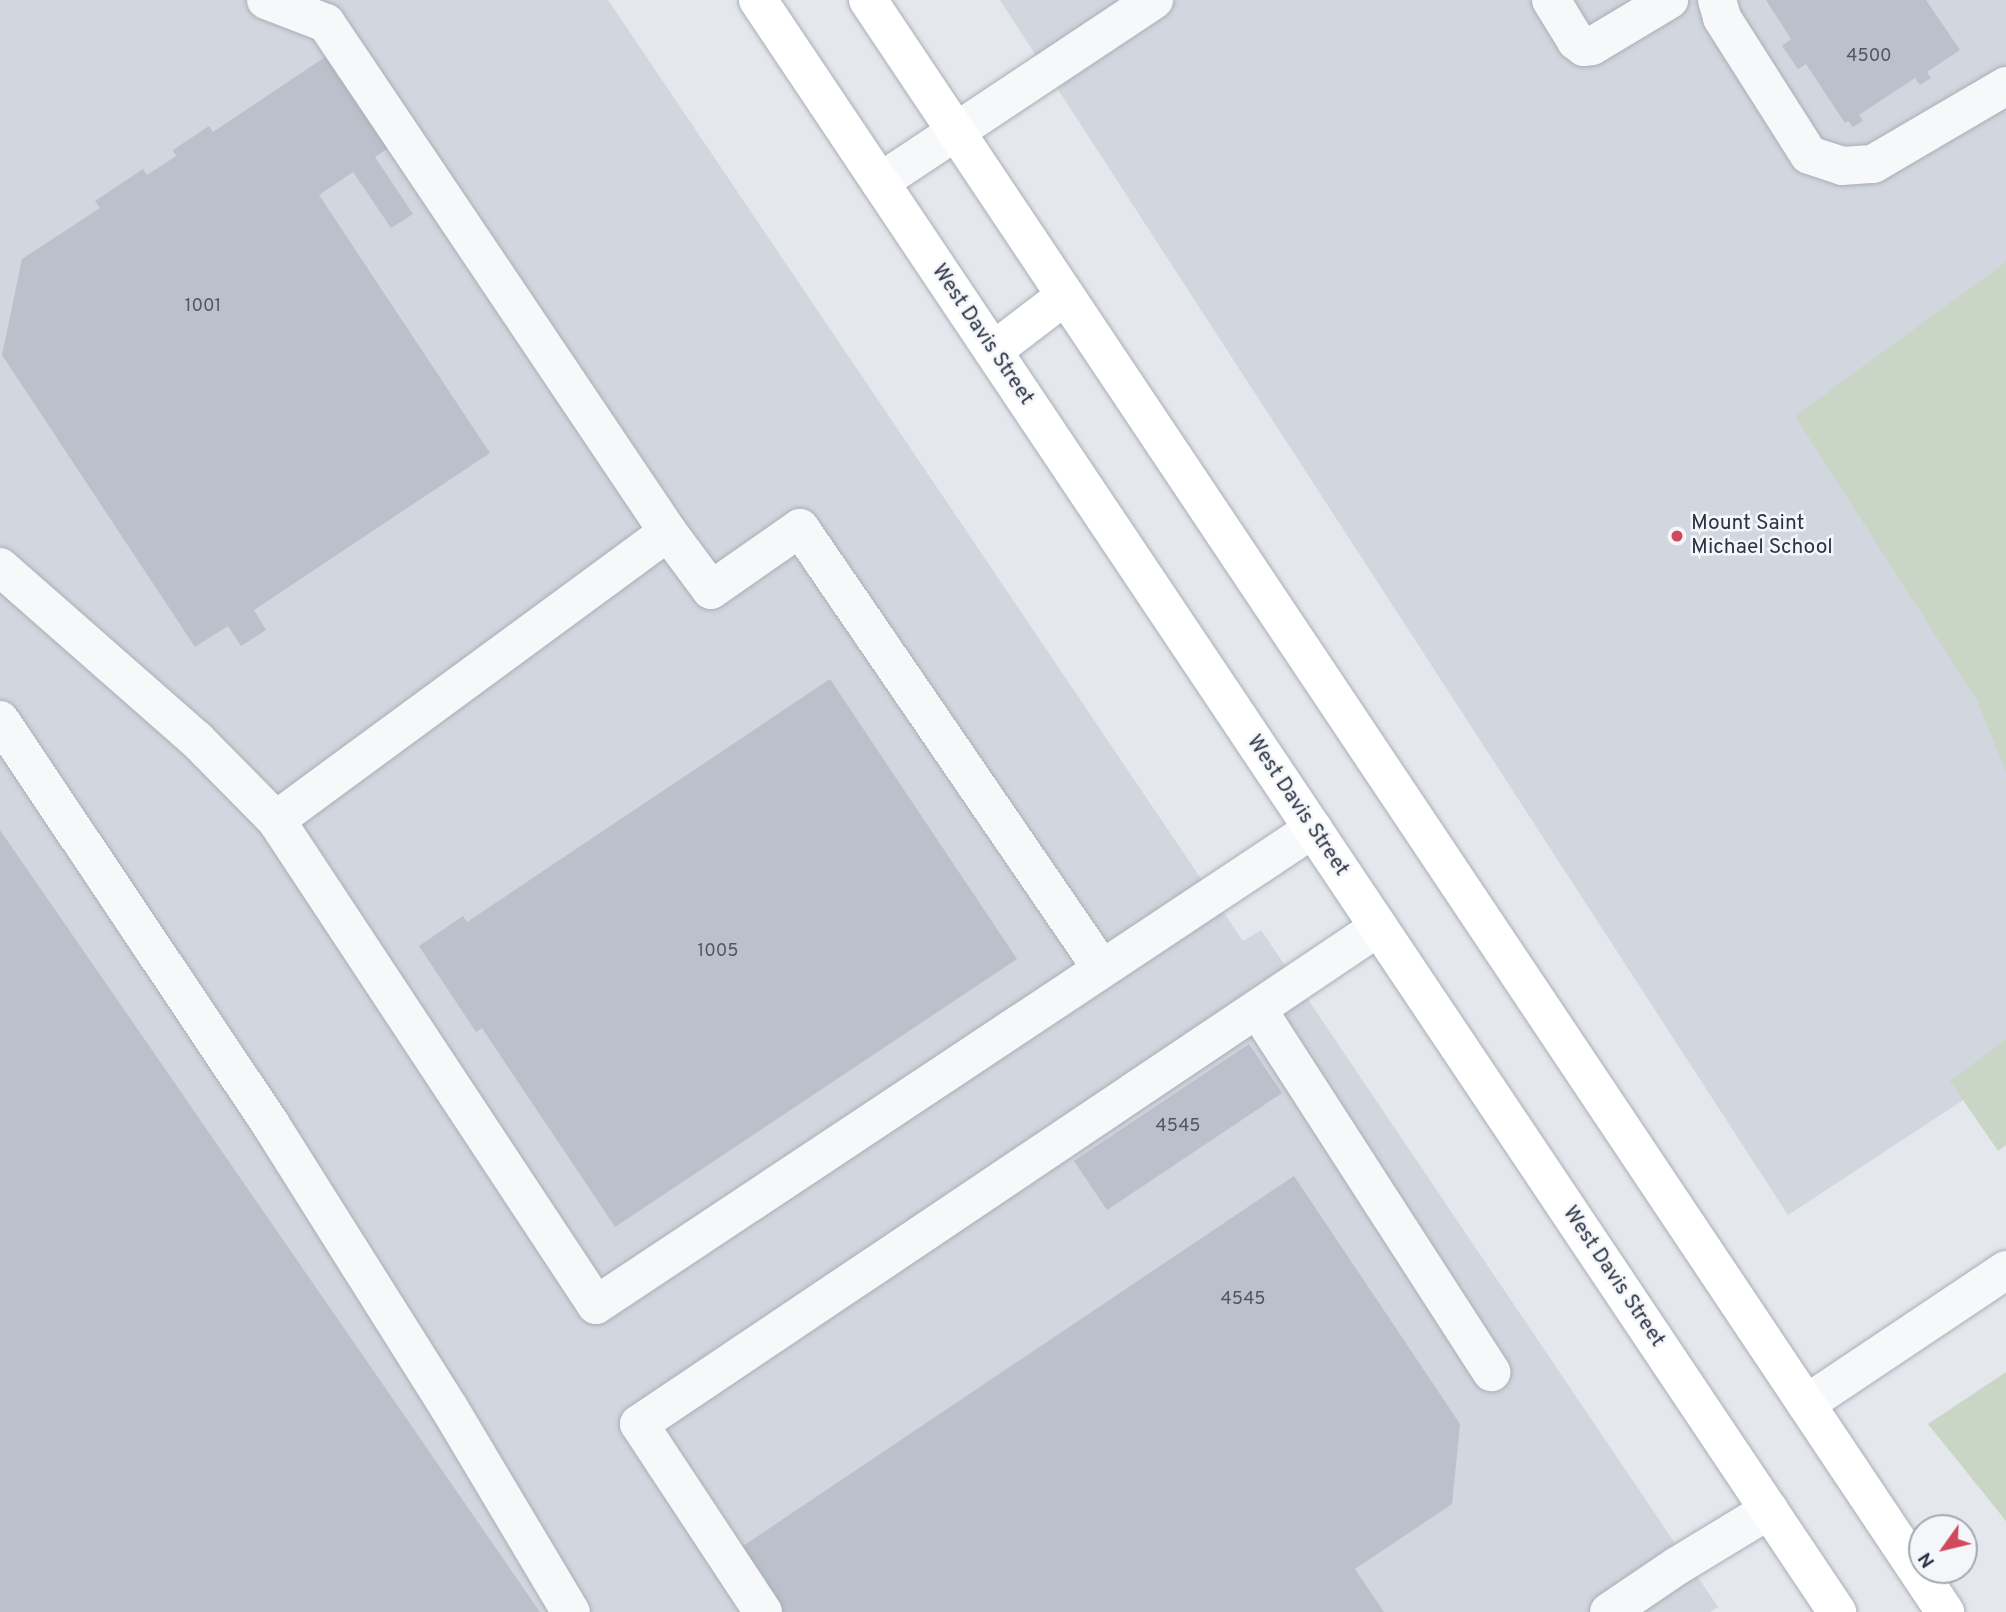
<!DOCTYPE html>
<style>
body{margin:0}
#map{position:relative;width:2006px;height:1612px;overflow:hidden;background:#e4e7ec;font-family:Overpass,sans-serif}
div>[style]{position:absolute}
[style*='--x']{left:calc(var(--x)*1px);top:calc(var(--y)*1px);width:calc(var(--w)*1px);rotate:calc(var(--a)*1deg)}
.built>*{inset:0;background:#d2d6de}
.green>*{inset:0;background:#c9d6c5}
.building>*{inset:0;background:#bbc0ca}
.roads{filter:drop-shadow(0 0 2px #a9aeb7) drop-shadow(0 0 2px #a9aeb7)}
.minor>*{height:38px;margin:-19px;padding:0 19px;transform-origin:19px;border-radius:19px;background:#f7f8fa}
.major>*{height:38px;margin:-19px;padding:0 19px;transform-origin:19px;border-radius:19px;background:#fff}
.dots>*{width:19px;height:19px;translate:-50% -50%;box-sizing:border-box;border:4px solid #f4f6f9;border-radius:50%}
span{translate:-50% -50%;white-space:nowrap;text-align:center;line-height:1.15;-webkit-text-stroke:5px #f4f6f9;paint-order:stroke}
.number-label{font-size:18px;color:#4f5766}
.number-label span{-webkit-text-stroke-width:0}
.street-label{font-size:21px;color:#2b3445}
.poi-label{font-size:21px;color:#2b3445}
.left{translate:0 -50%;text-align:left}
.north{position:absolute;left:1908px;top:1514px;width:70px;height:70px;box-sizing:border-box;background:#f4f6f9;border:2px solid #a4a8b1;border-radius:50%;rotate:236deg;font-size:19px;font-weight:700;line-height:28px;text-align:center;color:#2b3445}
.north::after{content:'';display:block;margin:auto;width:24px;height:32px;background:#d1495b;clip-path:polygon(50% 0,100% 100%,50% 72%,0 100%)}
</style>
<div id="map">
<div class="built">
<i style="clip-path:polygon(0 0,608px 0,1243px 941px,1261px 930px,1718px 1607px,1710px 1612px,0 1612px)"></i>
<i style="clip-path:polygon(1000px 0,2006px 0,2006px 1072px,1788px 1215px)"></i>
</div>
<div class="green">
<i style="clip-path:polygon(2006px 262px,2006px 772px,1978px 702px,1795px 416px)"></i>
<i style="clip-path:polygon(2006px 1039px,2006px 1145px,1998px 1151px,1950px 1081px)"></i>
<i style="clip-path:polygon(2006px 1372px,2006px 1521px,1928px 1424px)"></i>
</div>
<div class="building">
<i style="clip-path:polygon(1766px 0,1926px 0,1960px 50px,1927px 72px,1931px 78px,1920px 85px,1915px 78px,1859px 115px,1863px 121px,1853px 127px,1848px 121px,1845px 123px,1806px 64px,1798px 69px,1782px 46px,1791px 39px)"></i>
<i style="clip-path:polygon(328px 55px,390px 147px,375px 157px,413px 214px,391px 228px,353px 172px,319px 195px,490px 453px,254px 610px,266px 630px,241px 646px,228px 626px,195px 647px,2px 355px,22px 259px,100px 208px,95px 201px,143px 169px,147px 175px,176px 156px,173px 150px,209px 126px,213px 132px)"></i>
<i style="clip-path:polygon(830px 679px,1017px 959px,615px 1227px,482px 1028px,476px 1032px,419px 946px,463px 916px,467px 922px)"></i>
<i style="clip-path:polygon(0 830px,540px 1612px,0 1612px)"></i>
<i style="clip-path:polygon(1249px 1044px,1282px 1093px,1107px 1210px,1074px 1161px)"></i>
<i style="clip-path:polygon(1294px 1176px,1460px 1424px,1452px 1504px,1355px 1569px,1384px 1612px,783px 1612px,740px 1548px)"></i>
</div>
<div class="roads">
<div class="minor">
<i style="--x:266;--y:0;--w:64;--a:21"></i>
<i style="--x:326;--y:23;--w:613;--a:56.1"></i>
<i style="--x:668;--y:532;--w:486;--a:143.7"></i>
<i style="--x:1551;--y:0;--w:48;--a:58.6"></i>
<i style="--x:1576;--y:41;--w:10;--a:37"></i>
<i style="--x:1584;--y:47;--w:8;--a:-7"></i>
<i style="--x:1592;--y:46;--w:90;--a:-30.9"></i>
<i style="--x:1717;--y:0;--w:19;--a:74"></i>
<i style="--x:1722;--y:18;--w:162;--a:57.6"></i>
<i style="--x:1809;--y:155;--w:35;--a:18"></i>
<i style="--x:1842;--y:166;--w:31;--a:-4"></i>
<i style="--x:1873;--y:164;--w:154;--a:-30.4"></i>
<i style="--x:880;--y:182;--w:329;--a:-33.6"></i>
<i style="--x:668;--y:532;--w:72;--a:53.4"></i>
<i style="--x:711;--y:590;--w:108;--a:-34.9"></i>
<i style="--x:800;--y:528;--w:534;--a:55.6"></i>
<i style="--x:0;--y:567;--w:262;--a:41.3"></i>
<i style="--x:197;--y:740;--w:112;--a:45.4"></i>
<i style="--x:276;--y:820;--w:581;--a:56.58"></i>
<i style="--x:596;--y:1305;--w:861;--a:-33.58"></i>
<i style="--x:0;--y:720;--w:487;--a:56.2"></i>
<i style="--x:271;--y:1125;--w:332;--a:57.8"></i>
<i style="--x:448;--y:1406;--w:240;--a:59.2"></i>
<i style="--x:1258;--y:1010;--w:431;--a:57.2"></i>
<i style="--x:1806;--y:1404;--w:241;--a:-33.8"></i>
<i style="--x:763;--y:1612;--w:225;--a:-123.4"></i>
<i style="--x:639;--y:1424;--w:891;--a:-33.89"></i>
<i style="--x:1609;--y:1612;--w:82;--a:-34.1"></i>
<i style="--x:1677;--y:1566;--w:108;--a:-31.3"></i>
</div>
<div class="major">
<i style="--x:758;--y:0;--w:1940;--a:56.2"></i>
<i style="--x:868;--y:0;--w:1939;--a:56.25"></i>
<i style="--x:993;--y:351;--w:91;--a:-37.4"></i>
</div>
</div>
<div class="dots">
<i style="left:1677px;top:536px;background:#d1495b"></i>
</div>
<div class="number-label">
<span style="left:1869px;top:57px">4500</span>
<span style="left:203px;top:307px">1001</span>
<span style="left:718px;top:952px">1005</span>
<span style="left:1178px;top:1127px">4545</span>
<span style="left:1243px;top:1300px">4545</span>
</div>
<div class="street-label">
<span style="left:982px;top:335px;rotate:56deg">West Davis Street</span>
<span style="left:1297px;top:806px;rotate:56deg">West Davis Street</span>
<span style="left:1613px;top:1277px;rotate:56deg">West Davis Street</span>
</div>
<div class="poi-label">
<span class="left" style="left:1691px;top:536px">Mount Saint<br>Michael School</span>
</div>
<div class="north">N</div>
</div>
